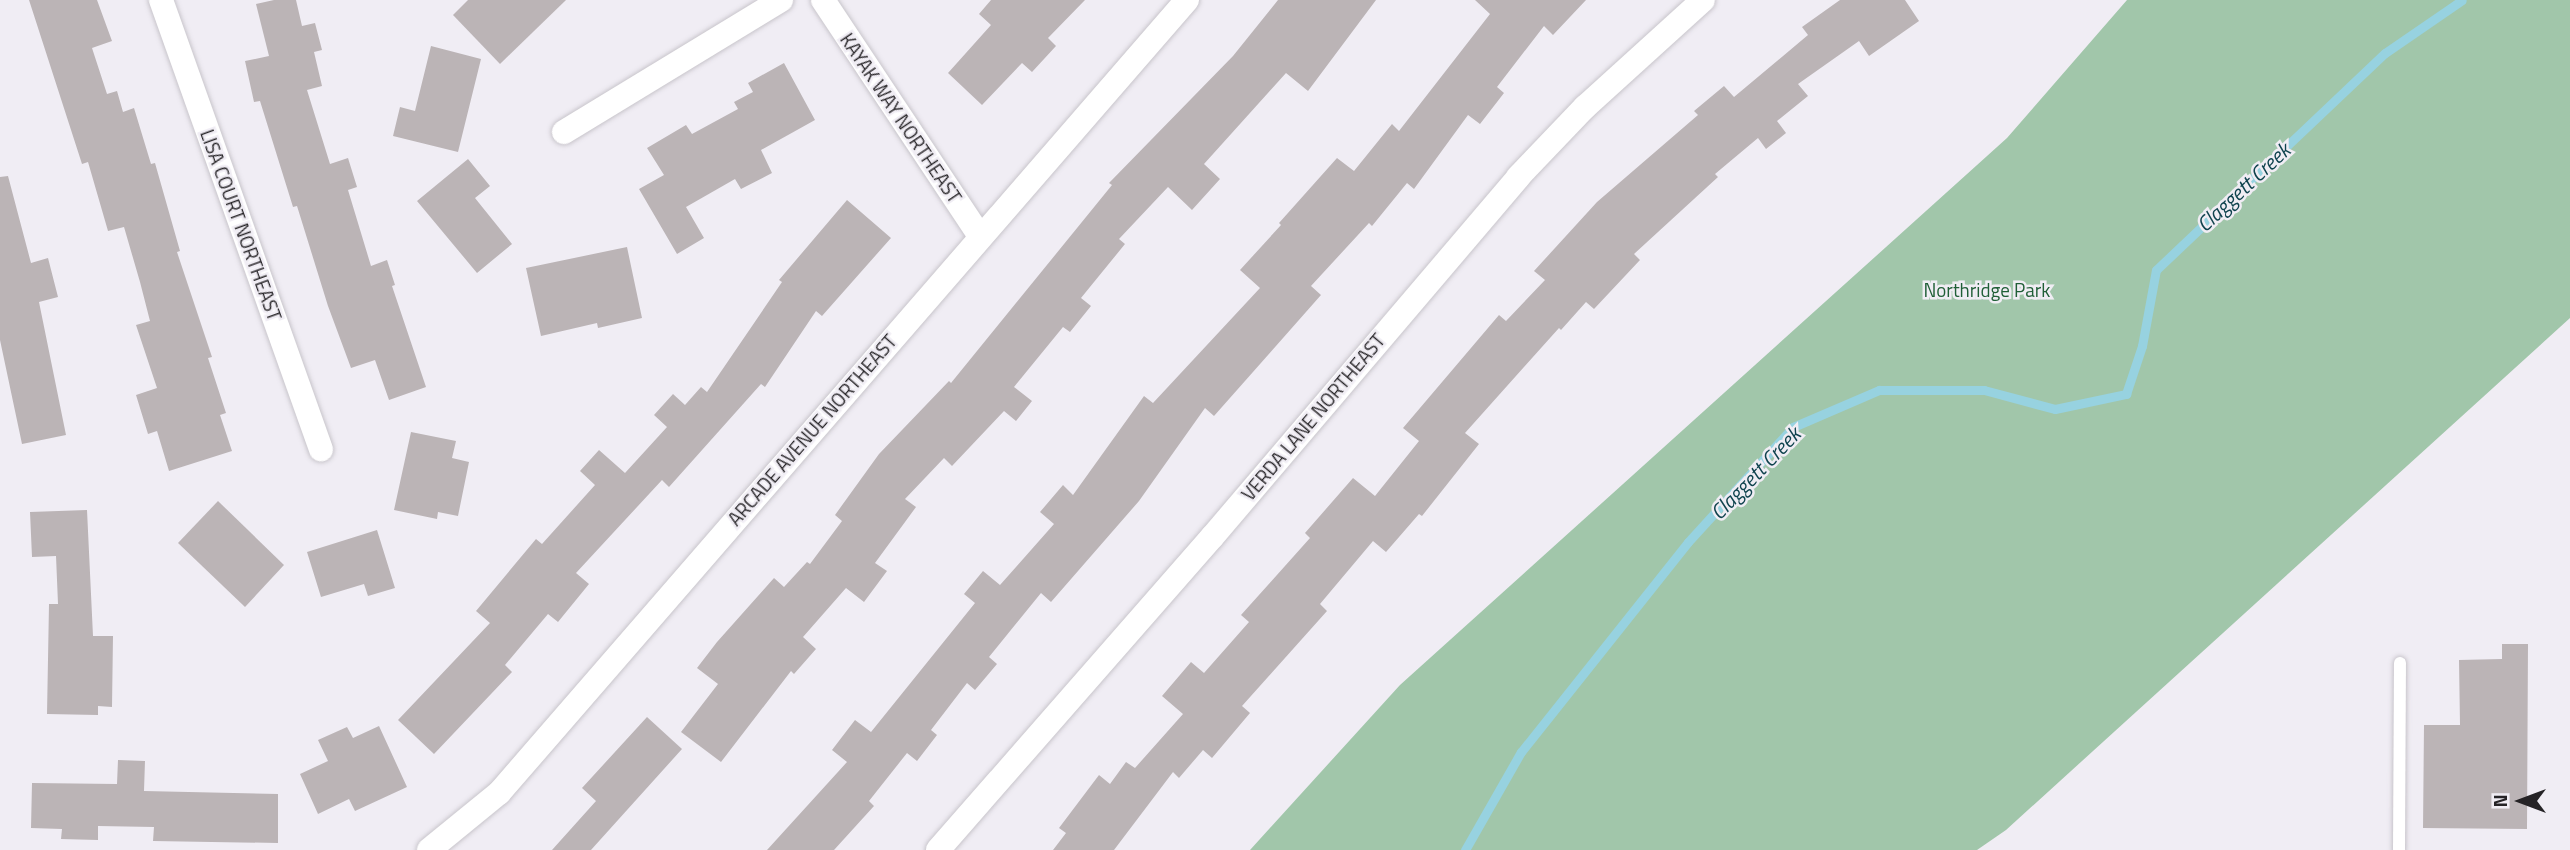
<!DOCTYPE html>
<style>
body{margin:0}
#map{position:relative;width:2570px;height:850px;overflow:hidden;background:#f0edf4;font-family:"Titillium Web",sans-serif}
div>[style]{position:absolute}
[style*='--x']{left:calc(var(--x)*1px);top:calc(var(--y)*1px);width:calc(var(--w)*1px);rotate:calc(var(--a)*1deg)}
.green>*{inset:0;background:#a1c6aa}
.stream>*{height:9px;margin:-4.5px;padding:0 4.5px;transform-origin:4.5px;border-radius:4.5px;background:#97d2e0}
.building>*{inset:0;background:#bbb4b6}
.roads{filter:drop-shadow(0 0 2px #c8c5cb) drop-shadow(0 0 2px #c8c5cb)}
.lane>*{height:12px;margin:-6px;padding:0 6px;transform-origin:6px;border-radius:6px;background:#fff}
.street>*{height:24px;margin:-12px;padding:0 12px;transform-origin:12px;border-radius:12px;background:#fff}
span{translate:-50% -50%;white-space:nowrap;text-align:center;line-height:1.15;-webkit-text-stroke:5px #f0edf4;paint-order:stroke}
.street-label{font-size:19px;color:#252326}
.park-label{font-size:19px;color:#205f37}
.water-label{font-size:21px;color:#0f434e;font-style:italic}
.north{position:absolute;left:2486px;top:766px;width:70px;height:70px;-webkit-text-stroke:5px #f0edf4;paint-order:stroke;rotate:270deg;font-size:19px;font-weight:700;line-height:28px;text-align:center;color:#252326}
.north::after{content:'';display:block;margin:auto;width:24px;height:32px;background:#252326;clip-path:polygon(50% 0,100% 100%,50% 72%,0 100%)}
</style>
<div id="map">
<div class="green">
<i style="clip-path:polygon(2127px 0,2570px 0,2570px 318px,2006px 830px,1977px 850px,1250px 850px,1400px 685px,2007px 138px)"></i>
</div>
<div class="stream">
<i style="--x:1465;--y:850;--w:113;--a:-60.3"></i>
<i style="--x:1521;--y:752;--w:268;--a:-51.5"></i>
<i style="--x:1688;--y:542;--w:156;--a:-47.6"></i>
<i style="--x:1793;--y:427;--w:94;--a:-23.3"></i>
<i style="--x:1879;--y:390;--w:105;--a:0"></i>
<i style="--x:1984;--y:390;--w:73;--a:15"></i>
<i style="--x:2055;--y:409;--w:73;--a:-11.9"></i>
<i style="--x:2126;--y:394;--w:51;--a:-71.6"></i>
<i style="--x:2142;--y:346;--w:77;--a:-79.6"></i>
<i style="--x:2156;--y:270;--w:315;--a:-43.5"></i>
<i style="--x:2385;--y:53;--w:93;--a:-34.5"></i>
</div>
<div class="building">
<i style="clip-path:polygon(29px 0,97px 0,112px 41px,92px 48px,107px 94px,117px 91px,123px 112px,134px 108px,151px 164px,155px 163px,180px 251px,177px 252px,212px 357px,208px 358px,226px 413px,220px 415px,232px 451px,169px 471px,157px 431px,148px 434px,136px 395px,157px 388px,136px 325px,150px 321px,140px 282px,124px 227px,108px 231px,88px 162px,82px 164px)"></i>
<i style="clip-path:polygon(274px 0,296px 0,302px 26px,315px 23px,322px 50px,314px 52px,322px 86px,307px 90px,330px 164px,348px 158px,357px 187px,348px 190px,371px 266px,387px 260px,395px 285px,392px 286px,426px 387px,389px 400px,375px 360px,351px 368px,328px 306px,297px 206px,293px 207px,260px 101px,254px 102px,245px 61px,269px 56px,256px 4px)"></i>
<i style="clip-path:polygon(468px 0,566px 0,500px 64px,453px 15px)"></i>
<i style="clip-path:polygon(991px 0,1085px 0,1048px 38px,1056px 46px,1032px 72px,1022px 63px,982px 105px,948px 73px,991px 25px,979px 14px)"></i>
<i style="clip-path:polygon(1278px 0,1376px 0,1308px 91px,1286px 73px,1204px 164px,1220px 179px,1192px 210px,1168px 187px,1119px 239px,1125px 244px,1081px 298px,1091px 306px,1070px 332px,1063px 327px,1014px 387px,1032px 401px,1016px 421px,1004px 411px,952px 466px,944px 458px,905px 499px,916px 507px,875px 563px,887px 571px,864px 602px,846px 588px,803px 637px,816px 649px,794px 674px,791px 671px,721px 762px,681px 732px,718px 684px,697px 668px,717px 642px,774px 578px,784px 587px,807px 562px,810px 564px,842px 521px,835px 515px,879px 454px,949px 381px,951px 383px,1112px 185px,1109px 183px,1233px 56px)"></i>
<i style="clip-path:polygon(1475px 0,1586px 0,1553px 35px,1544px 26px,1497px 87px,1504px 93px,1480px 124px,1468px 115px,1414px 189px,1407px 183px,1372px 226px,1369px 223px,1311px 286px,1321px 295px,1214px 416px,1205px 408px,1139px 501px,1051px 602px,1041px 593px,989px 657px,997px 664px,975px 690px,967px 683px,931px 730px,937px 735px,917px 761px,907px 753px,869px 801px,874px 806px,834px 850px,767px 850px,847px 762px,832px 750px,855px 720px,871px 732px,975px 603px,964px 594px,983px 571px,1000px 585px,1054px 524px,1040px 512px,1063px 485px,1073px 495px,1144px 396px,1153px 403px,1260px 288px,1240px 270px,1281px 225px,1279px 223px,1337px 158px,1354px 171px,1392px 124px,1399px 131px,1490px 14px)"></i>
<i style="clip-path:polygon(1840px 0,1905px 0,1919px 21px,1869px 56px,1859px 41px,1798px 84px,1808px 96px,1777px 121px,1786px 133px,1766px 149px,1758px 138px,1715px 174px,1718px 177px,1634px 254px,1640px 260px,1594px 309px,1586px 302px,1561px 330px,1559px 328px,1465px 433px,1479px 444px,1422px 516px,1419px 514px,1386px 552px,1373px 541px,1320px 604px,1327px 611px,1242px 706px,1250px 713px,1212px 758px,1203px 750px,1179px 778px,1173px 772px,1114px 850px,1053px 850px,1066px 833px,1059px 828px,1099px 775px,1110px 784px,1126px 762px,1135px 768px,1183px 714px,1162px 696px,1191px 662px,1204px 673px,1249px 622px,1241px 615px,1310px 538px,1305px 533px,1353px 478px,1375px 496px,1419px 441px,1403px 428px,1499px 315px,1506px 321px,1545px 280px,1534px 271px,1597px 202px,1698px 115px,1694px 111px,1724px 86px,1734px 97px,1808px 35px,1802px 27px)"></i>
<i style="clip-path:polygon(431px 46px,481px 59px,458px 152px,393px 136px,400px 107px,415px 111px)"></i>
<i style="clip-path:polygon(784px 63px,815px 120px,761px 150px,772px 173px,741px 189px,735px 179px,686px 207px,704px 238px,677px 254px,639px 189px,664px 175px,647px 148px,686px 125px,692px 134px,738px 109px,734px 102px,753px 92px,748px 83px)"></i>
<i style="clip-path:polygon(468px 159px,490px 186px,475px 198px,512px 244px,477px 273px,417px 201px)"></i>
<i style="clip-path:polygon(8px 176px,31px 263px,48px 258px,58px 297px,39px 302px,66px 435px,22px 444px,0 340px,0 177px)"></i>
<i style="clip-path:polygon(847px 200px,891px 238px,822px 316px,816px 311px,765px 387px,761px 384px,669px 487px,662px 480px,576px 573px,589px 584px,558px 622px,548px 614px,505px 665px,512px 672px,434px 754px,398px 720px,490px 623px,476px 611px,536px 539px,542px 544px,595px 485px,580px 471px,599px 450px,625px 473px,667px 427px,654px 415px,673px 394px,685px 405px,701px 387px,707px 392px,782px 282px,779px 280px)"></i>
<i style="clip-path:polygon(627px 247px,642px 318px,598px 328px,597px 323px,541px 336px,526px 268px)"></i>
<i style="clip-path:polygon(411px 432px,456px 441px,452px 458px,469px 462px,458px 516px,438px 512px,437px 519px,394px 510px)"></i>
<i style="clip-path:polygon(218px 501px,284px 565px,245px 607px,178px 543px)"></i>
<i style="clip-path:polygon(87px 510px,93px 636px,113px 636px,112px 707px,98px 706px,98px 715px,47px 714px,49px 604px,58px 604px,56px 556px,32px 557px,30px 512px)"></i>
<i style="clip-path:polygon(377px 530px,395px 588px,368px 596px,364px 584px,321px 597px,307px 552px)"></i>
<i style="clip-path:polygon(2502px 644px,2528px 644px,2527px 829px,2423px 828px,2424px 725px,2460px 725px,2459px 660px,2502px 659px)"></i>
<i style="clip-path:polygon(647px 717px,682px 749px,591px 850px,552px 850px,596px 801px,582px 788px)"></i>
<i style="clip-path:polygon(379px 726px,407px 787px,355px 811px,349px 799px,318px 814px,300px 774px,328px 761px,318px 740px,347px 727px,353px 738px)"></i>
<i style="clip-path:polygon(118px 760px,145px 761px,144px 791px,278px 794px,278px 843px,153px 841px,154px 827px,98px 826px,98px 840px,61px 839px,62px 829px,31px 828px,32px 783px,117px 784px)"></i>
</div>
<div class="roads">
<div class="lane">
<i style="--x:2399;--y:850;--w:187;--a:-89.7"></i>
</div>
<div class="street">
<i style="--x:161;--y:0;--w:477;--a:70.4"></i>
<i style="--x:823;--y:0;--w:283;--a:56.4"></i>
<i style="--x:564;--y:132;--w:254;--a:-31.3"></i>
<i style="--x:429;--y:850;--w:90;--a:-39.2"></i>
<i style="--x:499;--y:793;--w:1050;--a:-49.06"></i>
<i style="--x:938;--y:850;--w:417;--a:-48.8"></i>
<i style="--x:1213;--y:536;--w:471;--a:-49.6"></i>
<i style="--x:1518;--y:177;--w:97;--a:-46.3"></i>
<i style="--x:1585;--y:107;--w:159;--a:-42.2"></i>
</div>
</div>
<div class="street-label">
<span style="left:901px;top:118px;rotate:56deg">KAYAK WAY NORTHEAST</span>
<span style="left:241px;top:225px;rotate:70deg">LISA COURT NORTHEAST</span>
<span style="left:1313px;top:417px;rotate:-50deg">VERDA LANE NORTHEAST</span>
<span style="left:812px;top:430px;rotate:-49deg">ARCADE AVENUE NORTHEAST</span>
</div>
<div class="park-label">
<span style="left:1987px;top:290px">Northridge Park</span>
</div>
<div class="water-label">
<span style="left:2243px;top:187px;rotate:-43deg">Claggett Creek</span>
<span style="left:1755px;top:473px;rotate:-46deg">Claggett Creek</span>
</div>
<div class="north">N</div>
</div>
